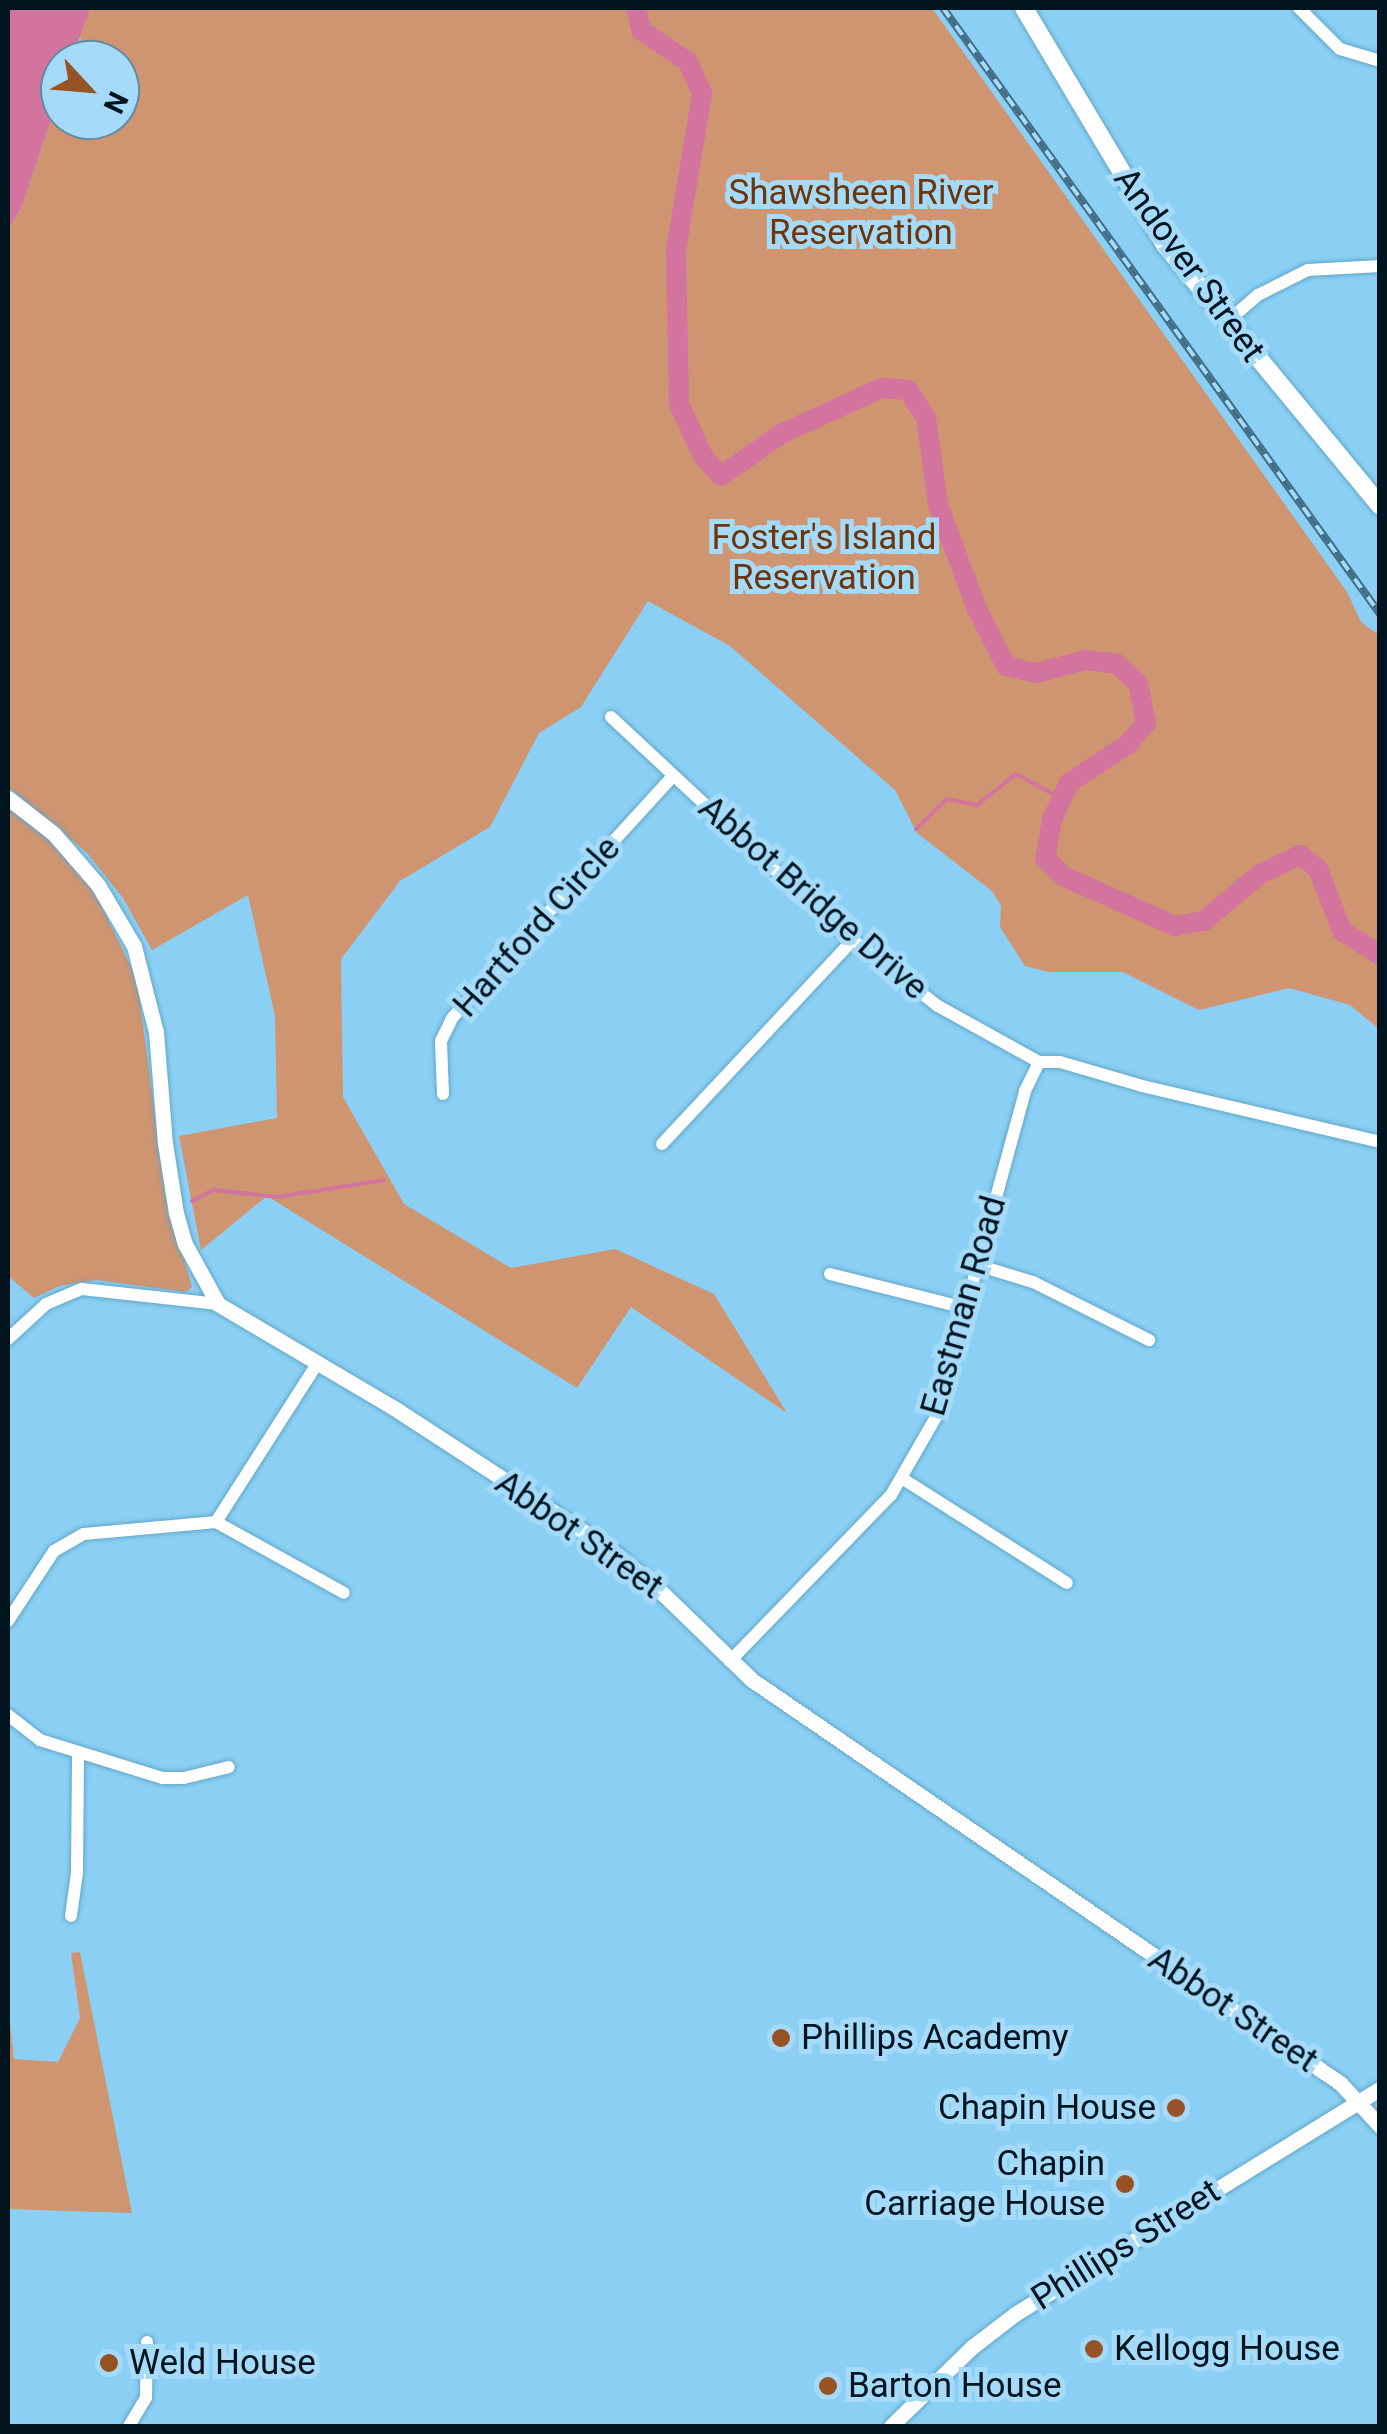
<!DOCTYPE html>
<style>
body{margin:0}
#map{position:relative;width:1387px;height:2434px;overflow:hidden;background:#8bd0f4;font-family:Roboto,sans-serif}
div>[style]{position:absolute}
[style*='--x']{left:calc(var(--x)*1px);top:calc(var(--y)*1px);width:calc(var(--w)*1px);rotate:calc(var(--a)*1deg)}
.green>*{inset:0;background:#cf9470}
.water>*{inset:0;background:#d3749f}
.stream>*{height:4px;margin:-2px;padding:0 2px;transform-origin:2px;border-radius:2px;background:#d3749f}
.river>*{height:20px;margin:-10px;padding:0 10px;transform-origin:10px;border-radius:10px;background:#d3749f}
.roads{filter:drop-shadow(0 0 2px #62a7c9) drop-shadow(0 0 2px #62a7c9)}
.minor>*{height:12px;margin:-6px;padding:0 6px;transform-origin:6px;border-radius:6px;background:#fff}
.tertiary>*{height:15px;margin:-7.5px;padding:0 7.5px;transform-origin:7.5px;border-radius:7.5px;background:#fff}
.secondary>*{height:18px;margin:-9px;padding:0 9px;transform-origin:9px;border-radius:9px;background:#fff}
.rail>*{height:8px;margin-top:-4px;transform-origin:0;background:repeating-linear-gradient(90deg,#a5dbf8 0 11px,#426d85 0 22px);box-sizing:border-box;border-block:2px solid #426d85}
.dots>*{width:28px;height:28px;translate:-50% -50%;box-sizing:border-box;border:5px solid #a5dbf8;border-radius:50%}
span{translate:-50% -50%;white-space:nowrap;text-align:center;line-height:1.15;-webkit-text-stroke:10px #a5dbf8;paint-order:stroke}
.park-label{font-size:35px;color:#6d3509}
.street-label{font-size:35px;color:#001420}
.poi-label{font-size:35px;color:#001420}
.left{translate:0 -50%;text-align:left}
.right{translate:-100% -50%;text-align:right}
.frame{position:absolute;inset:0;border:10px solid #001420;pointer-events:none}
.north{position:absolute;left:40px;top:40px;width:100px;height:100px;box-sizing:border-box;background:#a5dbf8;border:2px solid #638ba2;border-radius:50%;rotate:116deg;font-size:28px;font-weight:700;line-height:40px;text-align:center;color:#001420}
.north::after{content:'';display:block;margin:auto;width:35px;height:45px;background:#975325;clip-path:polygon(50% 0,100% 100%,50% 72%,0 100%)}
</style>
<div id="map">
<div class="green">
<i style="clip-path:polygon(30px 8px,932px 8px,1347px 592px,1361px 622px,1379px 635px,1379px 1029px,1350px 1005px,1289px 988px,1199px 1010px,1123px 972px,1049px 972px,1025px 966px,1000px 927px,1001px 906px,992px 891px,917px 833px,895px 790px,730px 646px,648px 601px,581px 707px,539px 733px,490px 827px,400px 881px,341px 959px,343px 1097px,404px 1204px,511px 1268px,615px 1249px,714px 1294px,787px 1413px,631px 1307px,577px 1388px,267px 1196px,201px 1250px,179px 1136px,277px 1118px,275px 1016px,248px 895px,152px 950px,123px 898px,87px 853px,8px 787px,8px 230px,22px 206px,60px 93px,60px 120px,120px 120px,120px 60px,72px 60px,81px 38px)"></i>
<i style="clip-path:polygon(8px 807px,49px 839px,93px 889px,137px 979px,165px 1192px,192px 1287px,186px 1292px,97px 1280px,59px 1286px,34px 1298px,8px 1276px)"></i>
<i style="clip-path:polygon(80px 1952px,132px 2213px,8px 2209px,8px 2004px,14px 2059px,58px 2062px,80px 2018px,71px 1953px)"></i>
</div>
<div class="water">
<i style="clip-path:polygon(8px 8px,90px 8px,72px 60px,60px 60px,60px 93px,22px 206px,8px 230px)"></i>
</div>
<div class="stream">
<i style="--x:916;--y:829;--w:43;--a:-44.1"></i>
<i style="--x:947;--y:799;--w:31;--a:11"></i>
<i style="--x:977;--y:805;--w:50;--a:-38.5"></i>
<i style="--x:1016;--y:774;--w:52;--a:28.5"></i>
<i style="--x:192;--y:1201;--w:25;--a:-27"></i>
<i style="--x:214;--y:1190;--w:63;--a:6.3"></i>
<i style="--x:277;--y:1197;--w:108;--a:-9"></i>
<i style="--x:8;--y:2038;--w:54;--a:90"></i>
</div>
<div class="river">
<i style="--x:636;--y:8;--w:23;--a:77"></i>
<i style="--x:641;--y:30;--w:57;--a:34.2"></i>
<i style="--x:688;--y:62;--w:35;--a:66"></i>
<i style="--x:702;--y:94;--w:158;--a:99.5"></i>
<i style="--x:676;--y:250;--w:154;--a:88.9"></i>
<i style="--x:679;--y:404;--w:57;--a:65.2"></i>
<i style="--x:703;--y:456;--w:27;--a:48"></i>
<i style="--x:721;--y:476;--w:73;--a:-35"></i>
<i style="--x:781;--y:434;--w:111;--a:-24.5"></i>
<i style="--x:882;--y:388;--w:26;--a:4"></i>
<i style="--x:908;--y:390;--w:33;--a:57"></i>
<i style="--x:926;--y:418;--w:88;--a:82.1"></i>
<i style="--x:938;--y:505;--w:111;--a:69.4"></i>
<i style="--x:977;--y:609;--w:64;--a:63"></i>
<i style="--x:1006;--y:666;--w:31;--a:13"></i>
<i style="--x:1036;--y:673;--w:52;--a:-14.6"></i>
<i style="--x:1086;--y:660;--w:31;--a:7"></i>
<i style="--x:1117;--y:664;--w:28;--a:42"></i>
<i style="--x:1138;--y:683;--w:41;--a:78.7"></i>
<i style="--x:1146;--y:723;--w:28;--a:131"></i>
<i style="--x:1128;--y:744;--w:71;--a:146.5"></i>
<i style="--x:1069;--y:783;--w:41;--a:114.7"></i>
<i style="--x:1052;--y:820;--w:39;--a:100"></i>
<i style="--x:1045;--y:858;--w:25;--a:45"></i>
<i style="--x:1063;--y:876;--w:123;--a:24.1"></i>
<i style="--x:1175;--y:926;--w:29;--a:-10"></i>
<i style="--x:1204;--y:921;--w:73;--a:-40"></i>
<i style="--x:1260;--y:874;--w:44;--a:-25.4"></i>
<i style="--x:1300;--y:855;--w:23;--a:38"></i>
<i style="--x:1318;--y:869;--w:66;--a:68.8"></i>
<i style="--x:1342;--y:931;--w:45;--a:32.3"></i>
</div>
<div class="roads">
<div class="minor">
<i style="--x:1299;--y:8;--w:58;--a:45"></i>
<i style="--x:1340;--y:49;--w:42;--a:16.7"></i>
<i style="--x:1228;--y:321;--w:40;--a:-41"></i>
<i style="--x:1258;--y:295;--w:56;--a:-26.6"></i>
<i style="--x:1308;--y:270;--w:72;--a:-3.2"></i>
<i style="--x:611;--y:717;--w:308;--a:43"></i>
<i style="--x:836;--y:927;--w:129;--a:37.8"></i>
<i style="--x:938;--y:1006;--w:115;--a:29"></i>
<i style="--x:1039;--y:1062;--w:21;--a:0"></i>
<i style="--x:1060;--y:1062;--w:85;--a:16.3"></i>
<i style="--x:1142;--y:1086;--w:244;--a:13.2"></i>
<i style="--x:443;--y:1094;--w:53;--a:-92.2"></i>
<i style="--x:441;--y:1041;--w:25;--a:-64"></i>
<i style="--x:452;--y:1018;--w:328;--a:-47.6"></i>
<i style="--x:662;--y:1144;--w:279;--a:-46.9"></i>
<i style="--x:977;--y:1265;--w:59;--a:16.9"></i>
<i style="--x:1033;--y:1282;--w:130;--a:26.6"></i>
<i style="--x:830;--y:1274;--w:139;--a:14.1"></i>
<i style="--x:8;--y:1339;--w:52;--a:-42.6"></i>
<i style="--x:46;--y:1304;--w:39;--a:-23"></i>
<i style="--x:82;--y:1289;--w:137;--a:6.3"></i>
<i style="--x:903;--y:1479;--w:194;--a:32.4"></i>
<i style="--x:216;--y:1522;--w:188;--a:-57.4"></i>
<i style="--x:8;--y:1621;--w:84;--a:-56.7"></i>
<i style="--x:54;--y:1551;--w:34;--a:-30"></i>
<i style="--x:84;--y:1534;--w:133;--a:-5.2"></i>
<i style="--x:216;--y:1522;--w:146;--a:29"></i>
<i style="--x:730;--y:1661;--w:231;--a:-45.9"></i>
<i style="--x:891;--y:1495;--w:90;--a:-60"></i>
<i style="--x:936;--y:1417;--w:338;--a:-74.7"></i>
<i style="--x:1025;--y:1091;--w:32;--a:-64"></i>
<i style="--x:8;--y:1715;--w:41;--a:38"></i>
<i style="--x:40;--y:1740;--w:129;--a:17.2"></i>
<i style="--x:163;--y:1778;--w:21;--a:0"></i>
<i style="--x:184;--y:1778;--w:46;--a:-13.7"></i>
<i style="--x:71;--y:1916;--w:43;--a:-82.1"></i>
<i style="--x:77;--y:1873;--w:120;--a:-89.5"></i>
<i style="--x:129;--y:2426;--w:33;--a:-59"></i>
<i style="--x:146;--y:2398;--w:56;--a:-89"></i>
</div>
<div class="tertiary">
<i style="--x:8;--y:798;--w:58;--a:38"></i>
<i style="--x:54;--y:834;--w:67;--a:49.2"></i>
<i style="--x:98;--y:885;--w:71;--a:59.5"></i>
<i style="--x:134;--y:946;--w:89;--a:75.7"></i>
<i style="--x:156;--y:1032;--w:111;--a:85.4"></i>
<i style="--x:165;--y:1143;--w:71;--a:81.1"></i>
<i style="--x:176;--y:1213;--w:32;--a:74"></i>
<i style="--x:185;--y:1244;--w:68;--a:61.2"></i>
<i style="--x:218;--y:1304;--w:204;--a:30.6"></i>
<i style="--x:394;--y:1408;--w:253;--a:33.1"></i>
<i style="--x:606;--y:1546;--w:65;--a:39.4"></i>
<i style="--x:656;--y:1587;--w:134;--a:44.1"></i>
<i style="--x:752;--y:1680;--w:713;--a:34.43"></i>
<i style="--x:1340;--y:2083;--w:59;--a:47.1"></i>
<i style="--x:891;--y:2426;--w:113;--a:-44.3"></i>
<i style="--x:972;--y:2347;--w:54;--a:-37.5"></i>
<i style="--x:1015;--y:2314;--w:429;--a:-31.7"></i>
</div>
<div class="secondary">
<i style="--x:1024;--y:8;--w:277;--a:59.2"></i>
<i style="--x:1166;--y:246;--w:337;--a:50.5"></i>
</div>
</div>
<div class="rail">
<i style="--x:943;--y:8;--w:747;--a:54.2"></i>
</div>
<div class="dots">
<i style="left:781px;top:2038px;background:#975325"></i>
<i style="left:1176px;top:2108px;background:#975325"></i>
<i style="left:1125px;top:2184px;background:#975325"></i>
<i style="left:1094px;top:2349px;background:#975325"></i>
<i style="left:109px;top:2363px;background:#975325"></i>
<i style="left:828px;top:2386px;background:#975325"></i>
</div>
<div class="park-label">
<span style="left:861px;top:213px">Shawsheen River<br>Reservation</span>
<span style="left:824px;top:558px">Foster's Island<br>Reservation</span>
</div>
<div class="street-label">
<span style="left:1189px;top:265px;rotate:54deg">Andover Street</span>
<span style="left:813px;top:898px;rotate:41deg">Abbot Bridge Drive</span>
<span style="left:537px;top:927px;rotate:-48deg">Hartford Circle</span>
<span style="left:964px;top:1306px;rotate:-74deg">Eastman Road</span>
<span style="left:579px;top:1535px;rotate:35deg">Abbot Street</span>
<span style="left:1233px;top:2010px;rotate:34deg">Abbot Street</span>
<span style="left:1126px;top:2245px;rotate:-32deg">Phillips Street</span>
</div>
<div class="poi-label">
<span class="left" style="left:801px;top:2038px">Phillips Academy</span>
<span class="right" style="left:1156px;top:2108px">Chapin House</span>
<span class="right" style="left:1105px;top:2184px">Chapin<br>Carriage House</span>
<span class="left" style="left:1114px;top:2349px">Kellogg House</span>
<span class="left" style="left:129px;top:2363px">Weld House</span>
<span class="left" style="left:848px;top:2386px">Barton House</span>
</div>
<div class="frame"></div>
<div class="north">N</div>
</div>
